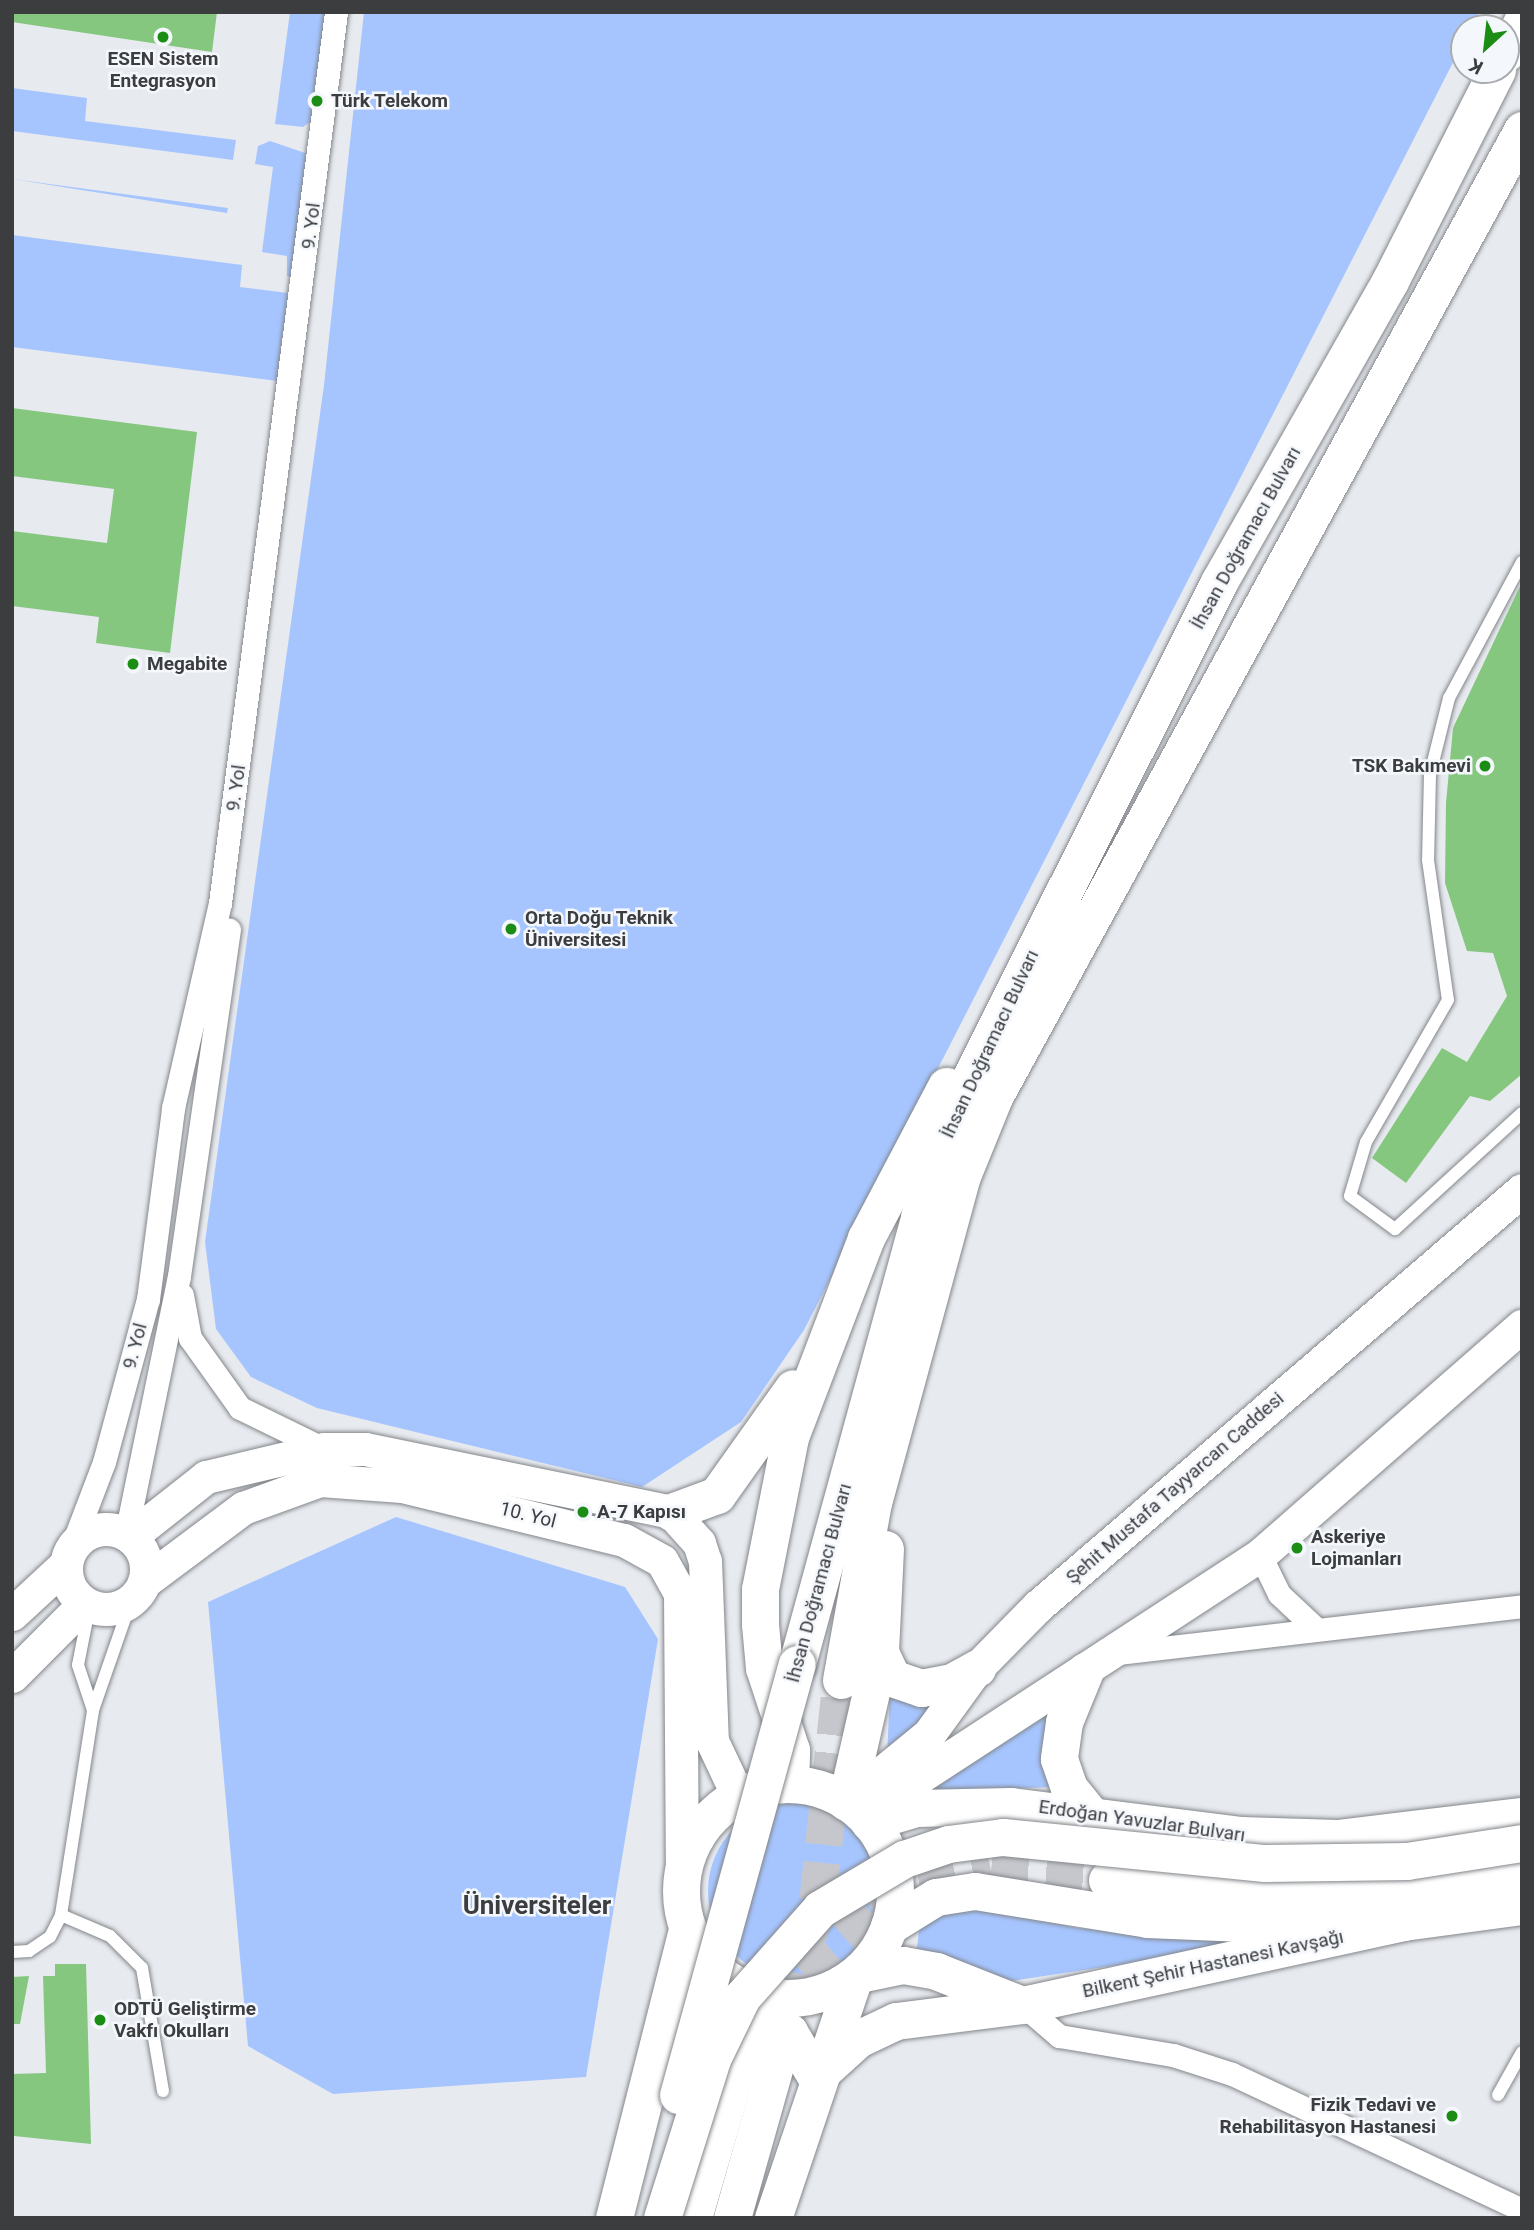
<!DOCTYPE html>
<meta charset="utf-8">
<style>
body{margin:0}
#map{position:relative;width:1534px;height:2230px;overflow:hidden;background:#e7eaef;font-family:Roboto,sans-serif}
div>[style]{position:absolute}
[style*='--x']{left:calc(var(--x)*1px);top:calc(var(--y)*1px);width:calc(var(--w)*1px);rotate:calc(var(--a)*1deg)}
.green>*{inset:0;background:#a6c5ff}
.round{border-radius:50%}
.building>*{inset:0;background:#85c77f}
.primary-tunnel>*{height:37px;margin-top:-18.5px;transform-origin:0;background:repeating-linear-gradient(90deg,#c5c7cc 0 37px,transparent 0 55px)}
.roads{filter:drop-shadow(0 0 2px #83868a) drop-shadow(0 0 2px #83868a)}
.lane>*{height:12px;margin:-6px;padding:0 6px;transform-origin:6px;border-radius:6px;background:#fff}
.street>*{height:23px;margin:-11.5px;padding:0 11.5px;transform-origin:11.5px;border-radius:11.5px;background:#fff}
.secondary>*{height:33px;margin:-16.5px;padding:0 16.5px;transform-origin:16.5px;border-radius:16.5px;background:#fff}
.secondary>.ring{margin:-16.5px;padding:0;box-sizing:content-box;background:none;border:33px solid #fff;border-radius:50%}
.primary>*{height:37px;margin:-18.5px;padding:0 18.5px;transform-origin:18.5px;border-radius:18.5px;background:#fff}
.primary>.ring{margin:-18.5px;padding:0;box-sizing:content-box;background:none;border:37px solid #fff;border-radius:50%}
.bridges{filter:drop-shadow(0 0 2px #83868a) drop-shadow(0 0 2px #83868a)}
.primary-bridge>*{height:37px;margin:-18.5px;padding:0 18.5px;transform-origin:18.5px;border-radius:18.5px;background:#fff}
.dots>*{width:19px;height:19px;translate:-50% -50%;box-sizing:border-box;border:4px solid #f4f7fc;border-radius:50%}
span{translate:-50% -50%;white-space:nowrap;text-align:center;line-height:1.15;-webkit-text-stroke:5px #f4f7fc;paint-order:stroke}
.poi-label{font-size:19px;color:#3c3d3f;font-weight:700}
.left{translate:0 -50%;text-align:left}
.right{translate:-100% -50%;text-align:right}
.street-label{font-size:19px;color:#3c3d3f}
.district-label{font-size:26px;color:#3c3d3f;font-weight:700}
.frame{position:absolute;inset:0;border:14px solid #3c3d3f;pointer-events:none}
.north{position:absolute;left:1450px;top:14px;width:70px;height:70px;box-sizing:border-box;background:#f4f7fc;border:2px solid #aaadb0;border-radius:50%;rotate:207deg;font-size:19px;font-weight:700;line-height:28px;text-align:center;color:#3c3d3f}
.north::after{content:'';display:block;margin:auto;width:24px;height:32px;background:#1b8d14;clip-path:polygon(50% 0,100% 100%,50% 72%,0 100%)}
</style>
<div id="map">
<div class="green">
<i style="clip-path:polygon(290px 12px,332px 12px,315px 118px,303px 127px,275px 124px)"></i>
<i style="clip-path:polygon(364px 12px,1479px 12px,1471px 28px,1464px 28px,1464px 41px,804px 1330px,741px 1422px,642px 1487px,317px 1408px,251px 1377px,216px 1329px,205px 1242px,324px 385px)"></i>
<i style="clip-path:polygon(12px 88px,87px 98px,85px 121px,236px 140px,233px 160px,12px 131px)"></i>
<i style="clip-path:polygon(270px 141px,311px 155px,298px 279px,287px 276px,287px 256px,262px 252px,273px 167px,255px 164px,258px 146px)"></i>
<i style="clip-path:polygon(12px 179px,228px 208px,227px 213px)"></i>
<i style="clip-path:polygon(12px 235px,242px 265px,240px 287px,296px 294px,285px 382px,12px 347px)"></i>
<i style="clip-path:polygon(396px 1517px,625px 1587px,658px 1639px,586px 2077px,333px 2094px,248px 2046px,208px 1602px)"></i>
<i style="clip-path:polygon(890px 1688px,937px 1699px,887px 1759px)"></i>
<i style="clip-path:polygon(1051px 1710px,1053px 1787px,927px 1791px)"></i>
<i class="round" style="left:708px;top:1803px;width:176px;height:176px"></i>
<i style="clip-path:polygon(978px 1907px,1077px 1928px,1223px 1941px,1223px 1949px,1011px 1981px,917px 1949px,919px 1929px,936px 1916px)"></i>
</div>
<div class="building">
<i style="clip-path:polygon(12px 12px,217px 12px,212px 52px,12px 22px)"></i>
<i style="clip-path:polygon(12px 408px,197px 432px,170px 653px,96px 643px,99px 617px,12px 606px,12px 531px,107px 543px,114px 489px,12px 476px)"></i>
<i style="clip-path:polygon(1522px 582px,1522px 1074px,1490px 1101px,1470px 1096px,1406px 1183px,1372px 1158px,1442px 1048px,1467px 1062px,1507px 996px,1493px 953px,1467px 951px,1445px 883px,1446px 803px,1453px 728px)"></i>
<i style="clip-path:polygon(55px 1964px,86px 1964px,91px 2144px,14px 2136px,12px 2074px,46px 2073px,43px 1976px,55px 1976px)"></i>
<i style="clip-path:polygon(29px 1976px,20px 2024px,12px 2024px,12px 1977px)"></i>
</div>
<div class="primary-tunnel">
<i style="--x:802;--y:1972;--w:94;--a:-40.7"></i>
<i style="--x:873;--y:1911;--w:53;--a:-27.1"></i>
<i style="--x:920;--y:1887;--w:73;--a:-11.9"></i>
<i style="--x:991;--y:1872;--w:116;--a:3.9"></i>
<i style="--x:776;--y:2062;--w:168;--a:-75.6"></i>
<i style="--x:818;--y:1899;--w:220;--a:-84"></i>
</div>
<div class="roads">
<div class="lane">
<i style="--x:1522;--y:562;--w:154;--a:118.2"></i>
<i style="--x:1449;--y:698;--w:78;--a:104"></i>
<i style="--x:1430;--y:774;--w:86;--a:91.3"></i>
<i style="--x:1428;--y:860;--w:141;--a:81.9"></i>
<i style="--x:1448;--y:1000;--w:164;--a:120"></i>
<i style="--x:1366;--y:1142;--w:56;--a:106.5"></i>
<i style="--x:1350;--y:1196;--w:56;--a:36.3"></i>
<i style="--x:1395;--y:1229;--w:172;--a:-42.4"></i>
<i style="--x:89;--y:1609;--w:57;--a:101.1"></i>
<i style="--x:78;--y:1665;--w:47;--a:71.6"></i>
<i style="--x:61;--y:1915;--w:53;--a:23.2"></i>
<i style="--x:110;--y:1936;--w:45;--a:45"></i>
<i style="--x:142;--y:1968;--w:125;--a:80.3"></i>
<i style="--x:12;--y:1952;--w:17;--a:-3"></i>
<i style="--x:29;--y:1951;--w:25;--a:-34"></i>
<i style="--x:50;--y:1937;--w:25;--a:-63"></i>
<i style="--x:61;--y:1915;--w:207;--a:-81.1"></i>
<i style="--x:93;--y:1710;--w:115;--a:-70.8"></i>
<i style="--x:1498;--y:2095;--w:49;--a:-60.8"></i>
</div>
<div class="street">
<i style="--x:182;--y:1295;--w:44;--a:79.5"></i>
<i style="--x:190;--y:1338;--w:86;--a:54.5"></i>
<i style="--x:240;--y:1408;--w:93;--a:26"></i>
<i style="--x:126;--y:1534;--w:263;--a:-78.4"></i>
<i style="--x:179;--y:1276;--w:350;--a:-81.8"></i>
<i style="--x:70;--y:1551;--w:95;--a:-69.1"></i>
<i style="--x:104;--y:1462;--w:169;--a:-74.9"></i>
<i style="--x:148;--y:1299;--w:193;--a:-82.5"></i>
<i style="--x:173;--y:1108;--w:210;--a:-77.1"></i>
<i style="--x:220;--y:903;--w:899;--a:-82.58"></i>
<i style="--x:1260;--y:1555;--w:43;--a:64"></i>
<i style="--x:1279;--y:1594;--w:47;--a:43.3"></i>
<i style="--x:1118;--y:1653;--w:407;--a:-6.6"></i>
<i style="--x:1023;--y:2005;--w:48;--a:40.7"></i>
<i style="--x:1059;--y:2036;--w:116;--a:9.5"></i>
<i style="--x:1173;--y:2055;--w:62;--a:17.9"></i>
<i style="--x:1232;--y:2074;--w:320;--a:25.1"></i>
</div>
<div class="secondary">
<i class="ring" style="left:66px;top:1529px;width:47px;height:47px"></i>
<i style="--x:130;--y:1537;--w:97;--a:-38.3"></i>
<i style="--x:206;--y:1477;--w:121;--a:-13.3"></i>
<i style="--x:324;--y:1449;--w:41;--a:0"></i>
<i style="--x:365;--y:1449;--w:312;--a:11.6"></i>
<i style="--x:671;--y:1512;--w:42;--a:47.9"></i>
<i style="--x:699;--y:1543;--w:19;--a:72"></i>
<i style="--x:705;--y:1561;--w:180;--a:87.8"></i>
<i style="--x:712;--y:1741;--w:61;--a:64.7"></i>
<i style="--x:144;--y:1582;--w:124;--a:-36.8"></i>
<i style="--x:243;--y:1508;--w:82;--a:-20"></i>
<i style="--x:320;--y:1480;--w:82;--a:4.2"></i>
<i style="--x:402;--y:1486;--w:228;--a:13.7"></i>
<i style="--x:624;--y:1540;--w:43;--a:28.9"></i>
<i style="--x:662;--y:1561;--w:37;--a:61"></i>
<i style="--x:680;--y:1593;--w:278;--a:89.6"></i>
<i style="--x:12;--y:1614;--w:72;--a:-42.8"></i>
<i style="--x:12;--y:1676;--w:103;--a:-45"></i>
<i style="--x:846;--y:1802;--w:107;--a:-39.3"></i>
<i style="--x:929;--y:1734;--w:82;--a:-54"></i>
<i style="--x:977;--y:1668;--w:87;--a:-45.5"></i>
<i style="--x:1038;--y:1606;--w:638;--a:-40.68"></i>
<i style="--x:869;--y:1822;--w:55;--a:-43.5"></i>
<i style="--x:909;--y:1784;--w:419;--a:-33.1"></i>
<i style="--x:1260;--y:1555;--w:348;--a:-41.2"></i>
</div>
<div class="primary">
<i style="--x:1506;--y:53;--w:36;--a:-63"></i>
<i style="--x:671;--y:1512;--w:49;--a:-20.3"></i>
<i style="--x:717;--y:1495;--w:131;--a:-54.6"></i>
<i style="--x:885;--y:1549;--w:103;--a:92.8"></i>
<i style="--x:880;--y:1652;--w:29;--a:65"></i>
<i style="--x:892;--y:1678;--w:31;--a:19"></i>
<i style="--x:921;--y:1688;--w:32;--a:-11"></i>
<i style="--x:952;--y:1682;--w:29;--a:-29"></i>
<i style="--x:797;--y:1664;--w:463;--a:-74.7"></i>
<i style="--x:919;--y:1217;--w:132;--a:-70.5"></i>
<i style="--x:963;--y:1093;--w:572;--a:-63.39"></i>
<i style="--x:1219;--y:582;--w:346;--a:-60.4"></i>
<i style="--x:1390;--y:281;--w:237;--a:-63.1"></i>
<i style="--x:1085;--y:1671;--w:55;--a:112.4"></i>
<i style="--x:1064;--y:1722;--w:37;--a:98"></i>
<i style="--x:1059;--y:1759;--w:31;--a:71"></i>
<i style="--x:1069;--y:1788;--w:35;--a:51"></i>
<i style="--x:841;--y:1680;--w:180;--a:-79.8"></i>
<i style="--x:873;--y:1503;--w:339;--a:-74.8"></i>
<i style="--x:962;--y:1176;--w:85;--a:-67.9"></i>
<i style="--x:994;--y:1097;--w:1102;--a:-61.36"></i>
<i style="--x:790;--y:1784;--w:34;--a:-88"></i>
<i style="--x:791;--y:1750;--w:86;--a:-108.2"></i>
<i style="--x:764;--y:1668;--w:44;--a:-95.2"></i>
<i style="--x:760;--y:1624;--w:35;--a:-90"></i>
<i style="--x:760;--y:1589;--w:155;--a:-78.8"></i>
<i style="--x:790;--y:1437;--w:213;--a:-69.1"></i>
<i style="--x:866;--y:1238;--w:172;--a:-62.2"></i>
<i class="ring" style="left:681px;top:1784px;width:177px;height:177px"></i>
<i style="--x:846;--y:1802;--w:154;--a:-77.2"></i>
<i style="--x:869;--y:1822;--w:49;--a:-16.6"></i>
<i style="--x:916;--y:1808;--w:95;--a:-1.2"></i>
<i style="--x:1011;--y:1806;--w:232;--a:7.2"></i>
<i style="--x:1241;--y:1835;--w:96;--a:1.8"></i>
<i style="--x:1337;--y:1838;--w:186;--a:-6.8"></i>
<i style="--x:1107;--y:1880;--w:192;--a:4.2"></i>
<i style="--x:1298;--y:1894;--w:122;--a:-1.4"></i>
<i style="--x:1420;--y:1891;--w:103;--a:-7.8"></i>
<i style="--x:889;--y:1926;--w:55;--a:-31.7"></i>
<i style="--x:936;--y:1897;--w:39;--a:-9"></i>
<i style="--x:975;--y:1891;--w:174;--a:9.2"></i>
<i style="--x:1147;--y:1919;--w:121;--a:2.4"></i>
<i style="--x:1268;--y:1924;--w:135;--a:-0.8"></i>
<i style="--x:1403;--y:1922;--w:120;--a:-7.7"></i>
<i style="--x:855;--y:1975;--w:49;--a:-11.8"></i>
<i style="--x:903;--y:1965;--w:34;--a:10"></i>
<i style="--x:936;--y:1971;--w:87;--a:21.6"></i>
<i style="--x:744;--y:2042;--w:28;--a:-32"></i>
<i style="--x:768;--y:2027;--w:22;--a:13"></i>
<i style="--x:789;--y:2032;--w:52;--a:59"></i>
<i style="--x:816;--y:2077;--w:57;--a:-42.1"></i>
<i style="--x:858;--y:2039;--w:42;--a:-25.3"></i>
<i style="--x:896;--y:2021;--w:128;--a:-7.2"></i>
<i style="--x:1023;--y:2005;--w:389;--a:-12.3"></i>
<i style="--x:614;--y:2218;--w:297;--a:-75.8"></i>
<i style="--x:693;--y:2218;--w:183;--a:-73.8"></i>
<i style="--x:744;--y:2042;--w:23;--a:-103"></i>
<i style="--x:732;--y:2218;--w:161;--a:-74.2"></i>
<i style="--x:773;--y:2218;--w:256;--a:-71.4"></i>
</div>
</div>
<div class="bridges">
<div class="primary-bridge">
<i style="--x:678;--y:2095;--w:447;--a:-74.6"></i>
<i style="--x:662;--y:2218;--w:167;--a:-72.5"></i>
<i style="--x:712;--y:2059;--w:69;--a:-64.2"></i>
<i style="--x:742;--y:1997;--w:118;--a:-48.4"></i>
<i style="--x:820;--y:1909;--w:98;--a:-30.8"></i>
<i style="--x:904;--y:1859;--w:46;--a:-18.8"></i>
<i style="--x:948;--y:1844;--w:55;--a:-7.3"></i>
<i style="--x:1003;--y:1837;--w:263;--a:5.7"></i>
<i style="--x:1265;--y:1863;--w:142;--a:-0.8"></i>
<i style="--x:1407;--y:1861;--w:116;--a:-8.9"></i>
</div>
</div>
<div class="dots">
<i style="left:163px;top:37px;background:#1b8d14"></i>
<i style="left:317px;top:101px;background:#1b8d14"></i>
<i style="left:133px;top:664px;background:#1b8d14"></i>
<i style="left:1485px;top:766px;background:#1b8d14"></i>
<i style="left:511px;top:929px;background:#1b8d14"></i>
<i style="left:583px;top:1512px;background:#1b8d14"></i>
<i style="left:1297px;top:1548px;background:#1b8d14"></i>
<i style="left:100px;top:2020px;background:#1b8d14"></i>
<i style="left:1452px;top:2116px;background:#1b8d14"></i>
</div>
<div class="poi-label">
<span style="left:163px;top:70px">ESEN Sistem<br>Entegrasyon</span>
<span class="left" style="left:331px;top:101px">Türk Telekom</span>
<span class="left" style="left:147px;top:664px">Megabite</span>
<span class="right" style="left:1471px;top:766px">TSK Bakımevi</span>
<span class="left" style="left:525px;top:929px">Orta Doğu Teknik<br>Üniversitesi</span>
<span class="left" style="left:597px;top:1512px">A-7 Kapısı</span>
<span class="left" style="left:1311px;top:1548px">Askeriye<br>Lojmanları</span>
<span class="left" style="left:114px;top:2020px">ODTÜ Geliştirme<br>Vakfı Okulları</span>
<span class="right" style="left:1436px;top:2116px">Fizik Tedavi ve<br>Rehabilitasyon Hastanesi</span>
</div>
<div class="street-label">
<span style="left:311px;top:226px;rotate:-83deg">9. Yol</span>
<span style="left:1246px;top:538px;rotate:-61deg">İhsan Doğramacı Bulvarı</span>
<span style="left:236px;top:788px;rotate:-82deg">9. Yol</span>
<span style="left:990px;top:1044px;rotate:-65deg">İhsan Doğramacı Bulvarı</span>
<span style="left:135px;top:1346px;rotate:-75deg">9. Yol</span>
<span style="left:1175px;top:1488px;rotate:-41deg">Şehit Mustafa Tayyarcan Caddesi</span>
<span style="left:528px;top:1515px;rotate:14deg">10. Yol</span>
<span style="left:819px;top:1583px;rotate:-75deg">İhsan Doğramacı Bulvarı</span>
<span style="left:1142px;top:1821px;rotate:8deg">Erdoğan Yavuzlar Bulvarı</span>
<span style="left:1213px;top:1964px;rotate:-12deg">Bilkent Şehir Hastanesi Kavşağı</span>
</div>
<div class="district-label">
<span style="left:537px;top:1906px">Üniversiteler</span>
</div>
<div class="frame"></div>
<div class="north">K</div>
</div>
